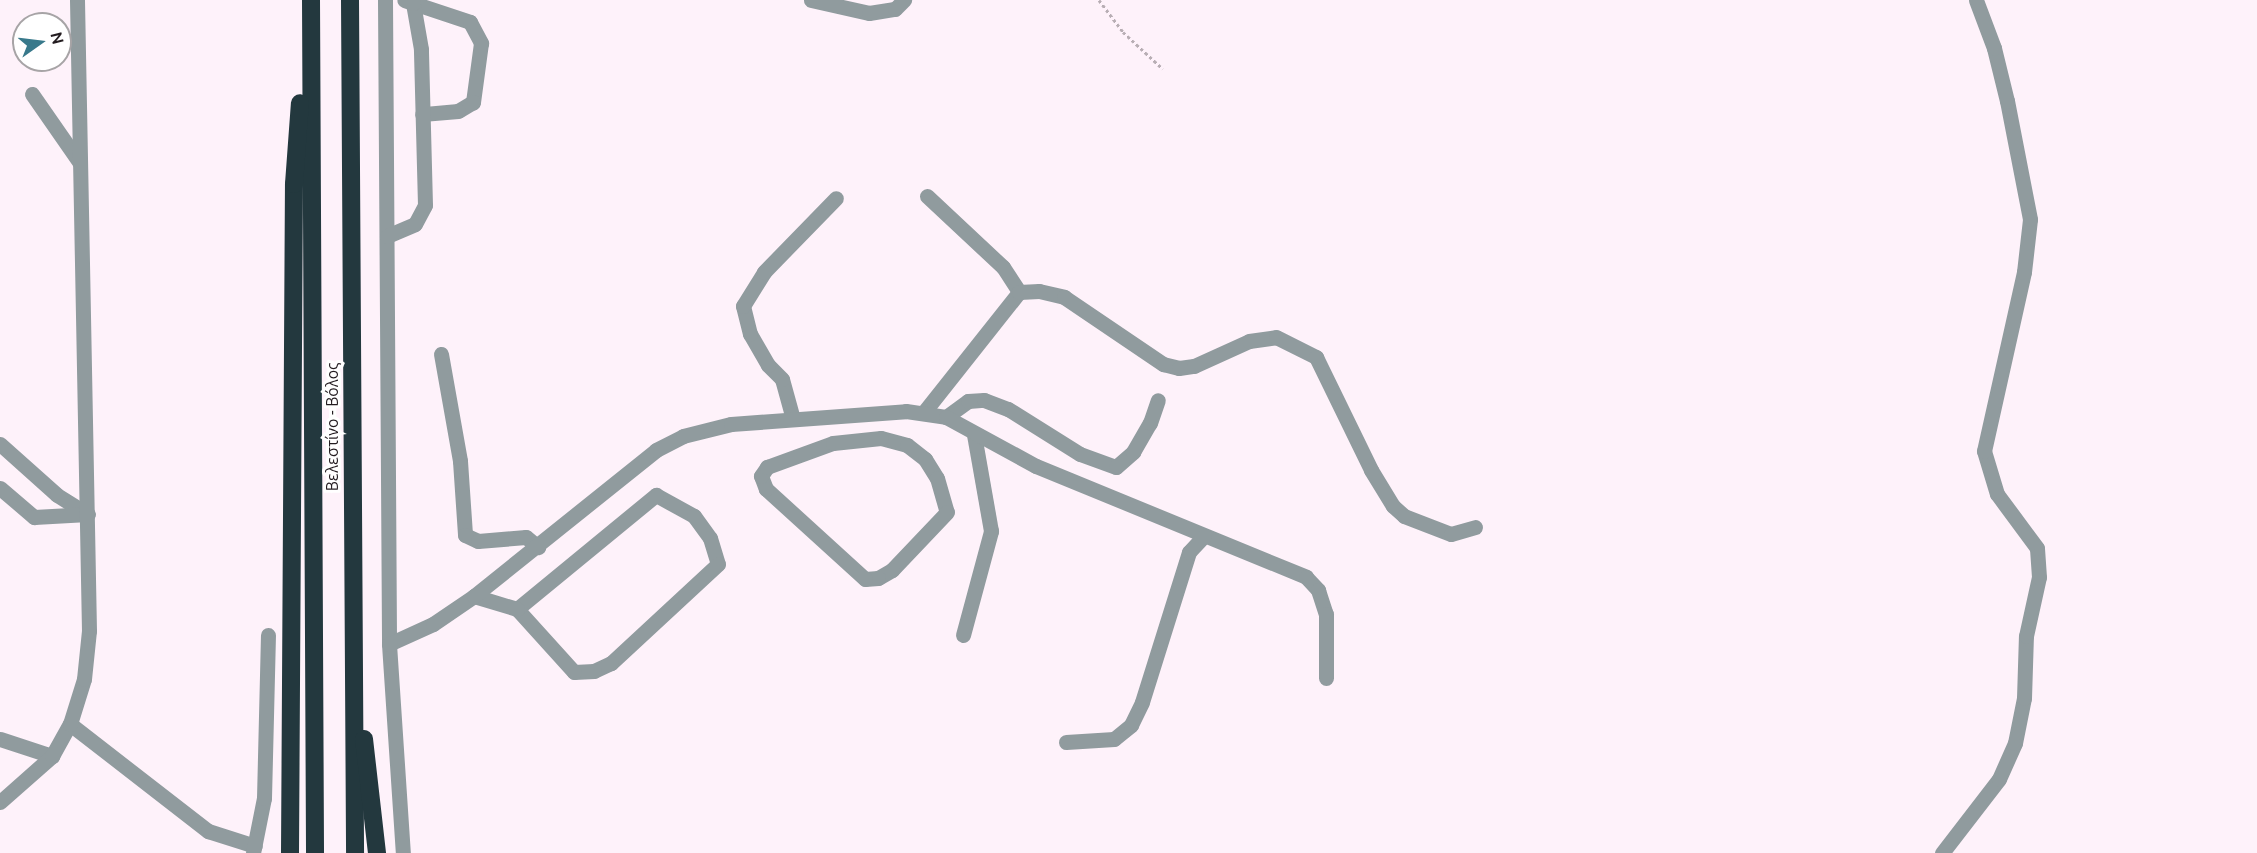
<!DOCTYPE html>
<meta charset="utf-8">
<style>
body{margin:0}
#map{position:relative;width:2257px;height:853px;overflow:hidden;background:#fef2fa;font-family:Ubuntu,sans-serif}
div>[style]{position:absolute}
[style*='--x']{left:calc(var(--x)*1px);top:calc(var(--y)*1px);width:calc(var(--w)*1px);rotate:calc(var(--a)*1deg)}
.path>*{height:3px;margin-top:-1.5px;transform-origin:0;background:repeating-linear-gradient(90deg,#b8aeb4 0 3px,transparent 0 6px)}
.minor>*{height:15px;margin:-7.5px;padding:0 7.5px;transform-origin:7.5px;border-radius:7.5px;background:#909b9e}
.highway>*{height:18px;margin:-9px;padding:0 9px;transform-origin:9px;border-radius:9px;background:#23383e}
span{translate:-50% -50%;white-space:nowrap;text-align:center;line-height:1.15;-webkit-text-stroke:6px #fff;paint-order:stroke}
.street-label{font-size:16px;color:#231c20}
.north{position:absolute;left:12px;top:12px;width:60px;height:60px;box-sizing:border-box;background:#fff;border:2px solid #a7a4a6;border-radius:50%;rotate:76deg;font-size:16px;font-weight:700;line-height:24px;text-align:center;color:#231c20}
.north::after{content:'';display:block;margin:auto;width:21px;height:27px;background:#38798b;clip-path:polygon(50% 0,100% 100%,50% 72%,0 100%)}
</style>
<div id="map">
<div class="path">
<i style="--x:1099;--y:0;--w:40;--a:53"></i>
<i style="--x:1123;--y:32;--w:54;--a:42.8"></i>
</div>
<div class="minor">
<i style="--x:385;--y:0;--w:644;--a:89.64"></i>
<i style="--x:389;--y:644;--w:209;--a:86.2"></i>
<i style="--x:811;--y:0;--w:59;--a:12.6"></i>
<i style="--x:869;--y:13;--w:26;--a:-9"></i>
<i style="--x:895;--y:9;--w:13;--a:-45"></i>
<i style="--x:413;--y:3;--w:60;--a:18.4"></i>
<i style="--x:470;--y:22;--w:24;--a:62"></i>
<i style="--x:481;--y:43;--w:60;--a:97.7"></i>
<i style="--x:473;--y:102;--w:17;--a:149"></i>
<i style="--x:458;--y:111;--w:36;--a:175"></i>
<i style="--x:32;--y:94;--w:84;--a:55.2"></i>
<i style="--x:927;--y:196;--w:104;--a:43.1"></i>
<i style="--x:1003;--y:267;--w:30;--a:57"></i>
<i style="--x:387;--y:236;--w:30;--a:-23"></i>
<i style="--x:415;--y:224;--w:21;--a:-62"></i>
<i style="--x:425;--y:205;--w:156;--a:-91.5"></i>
<i style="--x:421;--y:49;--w:47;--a:-99.9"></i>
<i style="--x:413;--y:3;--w:9;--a:-162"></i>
<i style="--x:441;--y:354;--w:109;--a:79.9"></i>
<i style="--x:460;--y:461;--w:74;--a:86.1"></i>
<i style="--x:465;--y:535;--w:14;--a:25"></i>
<i style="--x:478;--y:541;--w:48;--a:-4.8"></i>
<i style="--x:526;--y:537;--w:16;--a:40"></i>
<i style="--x:924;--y:412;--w:153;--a:-51.6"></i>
<i style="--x:1019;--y:292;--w:20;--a:-3"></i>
<i style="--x:1039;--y:291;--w:26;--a:13"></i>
<i style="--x:1064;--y:297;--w:120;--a:34.1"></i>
<i style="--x:1163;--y:364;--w:16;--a:14"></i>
<i style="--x:1179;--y:368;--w:15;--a:-8"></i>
<i style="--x:1194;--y:366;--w:60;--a:-24.4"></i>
<i style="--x:1249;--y:341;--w:27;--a:-8"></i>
<i style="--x:1276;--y:337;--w:45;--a:26.6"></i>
<i style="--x:1316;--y:357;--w:126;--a:64"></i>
<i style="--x:1371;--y:470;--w:42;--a:58.6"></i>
<i style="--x:1393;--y:506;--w:15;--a:42"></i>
<i style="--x:1404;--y:516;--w:50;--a:21"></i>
<i style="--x:1451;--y:534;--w:25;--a:-16"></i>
<i style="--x:946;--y:417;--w:27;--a:-36"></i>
<i style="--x:968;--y:401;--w:16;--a:-4"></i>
<i style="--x:984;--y:400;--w:26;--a:21"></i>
<i style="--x:1008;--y:409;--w:85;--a:32"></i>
<i style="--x:1080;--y:454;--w:38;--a:20"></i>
<i style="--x:1116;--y:467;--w:23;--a:-41"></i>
<i style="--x:1133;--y:452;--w:34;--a:-60"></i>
<i style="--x:1150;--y:423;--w:24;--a:-71"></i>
<i style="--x:793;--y:419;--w:41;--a:-105.4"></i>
<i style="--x:782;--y:379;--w:20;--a:-135"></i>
<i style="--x:768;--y:365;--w:36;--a:-120"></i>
<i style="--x:750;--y:334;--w:29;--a:-104"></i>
<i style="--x:743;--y:306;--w:40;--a:-58"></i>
<i style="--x:764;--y:272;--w:103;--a:-45.8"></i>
<i style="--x:881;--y:438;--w:27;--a:15"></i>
<i style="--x:907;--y:445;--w:23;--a:38"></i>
<i style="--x:925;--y:459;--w:22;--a:58"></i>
<i style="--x:937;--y:478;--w:35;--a:74"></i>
<i style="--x:947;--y:512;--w:80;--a:133.5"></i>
<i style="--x:892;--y:570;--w:16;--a:150"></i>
<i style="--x:878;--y:578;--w:13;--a:176"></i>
<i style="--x:865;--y:579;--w:134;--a:-137.7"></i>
<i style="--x:766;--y:489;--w:14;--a:-111"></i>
<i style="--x:761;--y:476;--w:11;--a:-56"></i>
<i style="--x:767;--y:467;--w:70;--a:-20"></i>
<i style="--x:833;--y:443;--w:48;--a:-5.9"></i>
<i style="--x:0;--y:444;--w:76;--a:41.8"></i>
<i style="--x:57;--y:495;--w:36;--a:32"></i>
<i style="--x:0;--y:488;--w:45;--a:40.5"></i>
<i style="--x:34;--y:517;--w:54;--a:-3.2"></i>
<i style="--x:656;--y:495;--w:43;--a:28.9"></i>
<i style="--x:694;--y:516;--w:27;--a:54"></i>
<i style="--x:710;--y:538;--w:27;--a:73"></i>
<i style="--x:718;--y:564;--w:146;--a:137.2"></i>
<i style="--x:611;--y:663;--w:19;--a:155"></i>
<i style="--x:594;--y:671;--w:20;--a:177"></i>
<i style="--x:574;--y:672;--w:85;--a:-132.1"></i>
<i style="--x:517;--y:609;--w:180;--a:-39.4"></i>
<i style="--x:474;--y:596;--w:45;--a:16.8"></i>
<i style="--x:963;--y:635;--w:108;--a:-74.9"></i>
<i style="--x:991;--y:531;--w:97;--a:-100"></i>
<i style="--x:389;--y:644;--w:48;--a:-24.4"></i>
<i style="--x:433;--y:624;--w:50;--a:-34.3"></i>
<i style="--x:474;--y:596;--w:233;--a:-38.7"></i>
<i style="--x:656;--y:450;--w:30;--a:-27"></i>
<i style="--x:683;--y:436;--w:49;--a:-14"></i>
<i style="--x:731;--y:424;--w:175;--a:-4.2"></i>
<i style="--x:906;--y:411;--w:40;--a:8.5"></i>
<i style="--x:946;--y:417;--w:102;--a:28.6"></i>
<i style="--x:1036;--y:466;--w:292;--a:22.3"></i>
<i style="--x:1306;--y:577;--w:18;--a:47"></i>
<i style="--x:1318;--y:590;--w:25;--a:72"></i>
<i style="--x:1326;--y:614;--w:64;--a:90"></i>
<i style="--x:70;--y:724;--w:175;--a:37.8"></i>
<i style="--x:208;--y:831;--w:49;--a:17.7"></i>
<i style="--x:0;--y:739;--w:55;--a:18.1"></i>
<i style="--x:1066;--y:742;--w:48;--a:-3.6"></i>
<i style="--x:1114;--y:739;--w:22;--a:-39"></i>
<i style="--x:1131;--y:725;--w:25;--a:-64"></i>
<i style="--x:1142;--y:702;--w:157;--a:-72.6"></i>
<i style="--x:1189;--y:552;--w:22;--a:-47"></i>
<i style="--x:0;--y:802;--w:69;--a:-41.5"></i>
<i style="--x:52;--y:756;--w:37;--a:-61"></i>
<i style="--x:70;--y:724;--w:47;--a:-72.7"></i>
<i style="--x:84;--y:679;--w:48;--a:-84.1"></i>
<i style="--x:89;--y:631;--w:631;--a:-91.09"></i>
<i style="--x:253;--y:853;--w:56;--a:-78.7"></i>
<i style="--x:264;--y:798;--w:163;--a:-88.6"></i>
<i style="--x:1942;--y:853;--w:93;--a:-52.4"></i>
<i style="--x:1999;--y:779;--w:39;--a:-66"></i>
<i style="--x:2015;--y:743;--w:46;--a:-78.7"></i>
<i style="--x:2024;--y:698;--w:62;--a:-88.2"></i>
<i style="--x:2026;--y:636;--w:60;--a:-77.6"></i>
<i style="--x:2039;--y:577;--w:29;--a:-94"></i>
<i style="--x:2037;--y:548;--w:67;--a:-126.5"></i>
<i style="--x:1997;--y:494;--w:45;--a:-106.8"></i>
<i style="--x:1984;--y:451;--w:183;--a:-77.4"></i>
<i style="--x:2024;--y:272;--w:53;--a:-83.5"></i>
<i style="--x:2030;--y:219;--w:120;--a:-101"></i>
<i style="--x:2007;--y:101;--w:55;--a:-103.8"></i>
<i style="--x:1994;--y:48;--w:51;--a:-110.6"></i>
</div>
<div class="highway">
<i style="--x:311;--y:0;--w:853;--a:89.73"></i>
<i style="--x:350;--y:0;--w:853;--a:89.66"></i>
<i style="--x:364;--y:739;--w:115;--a:83.5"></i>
<i style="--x:290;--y:853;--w:669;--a:-89.66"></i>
<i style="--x:294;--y:184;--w:81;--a:-85.8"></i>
</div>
<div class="street-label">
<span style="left:332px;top:427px;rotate:-90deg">Βελεστίνο - Βόλος</span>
</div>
<div class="north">N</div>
</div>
